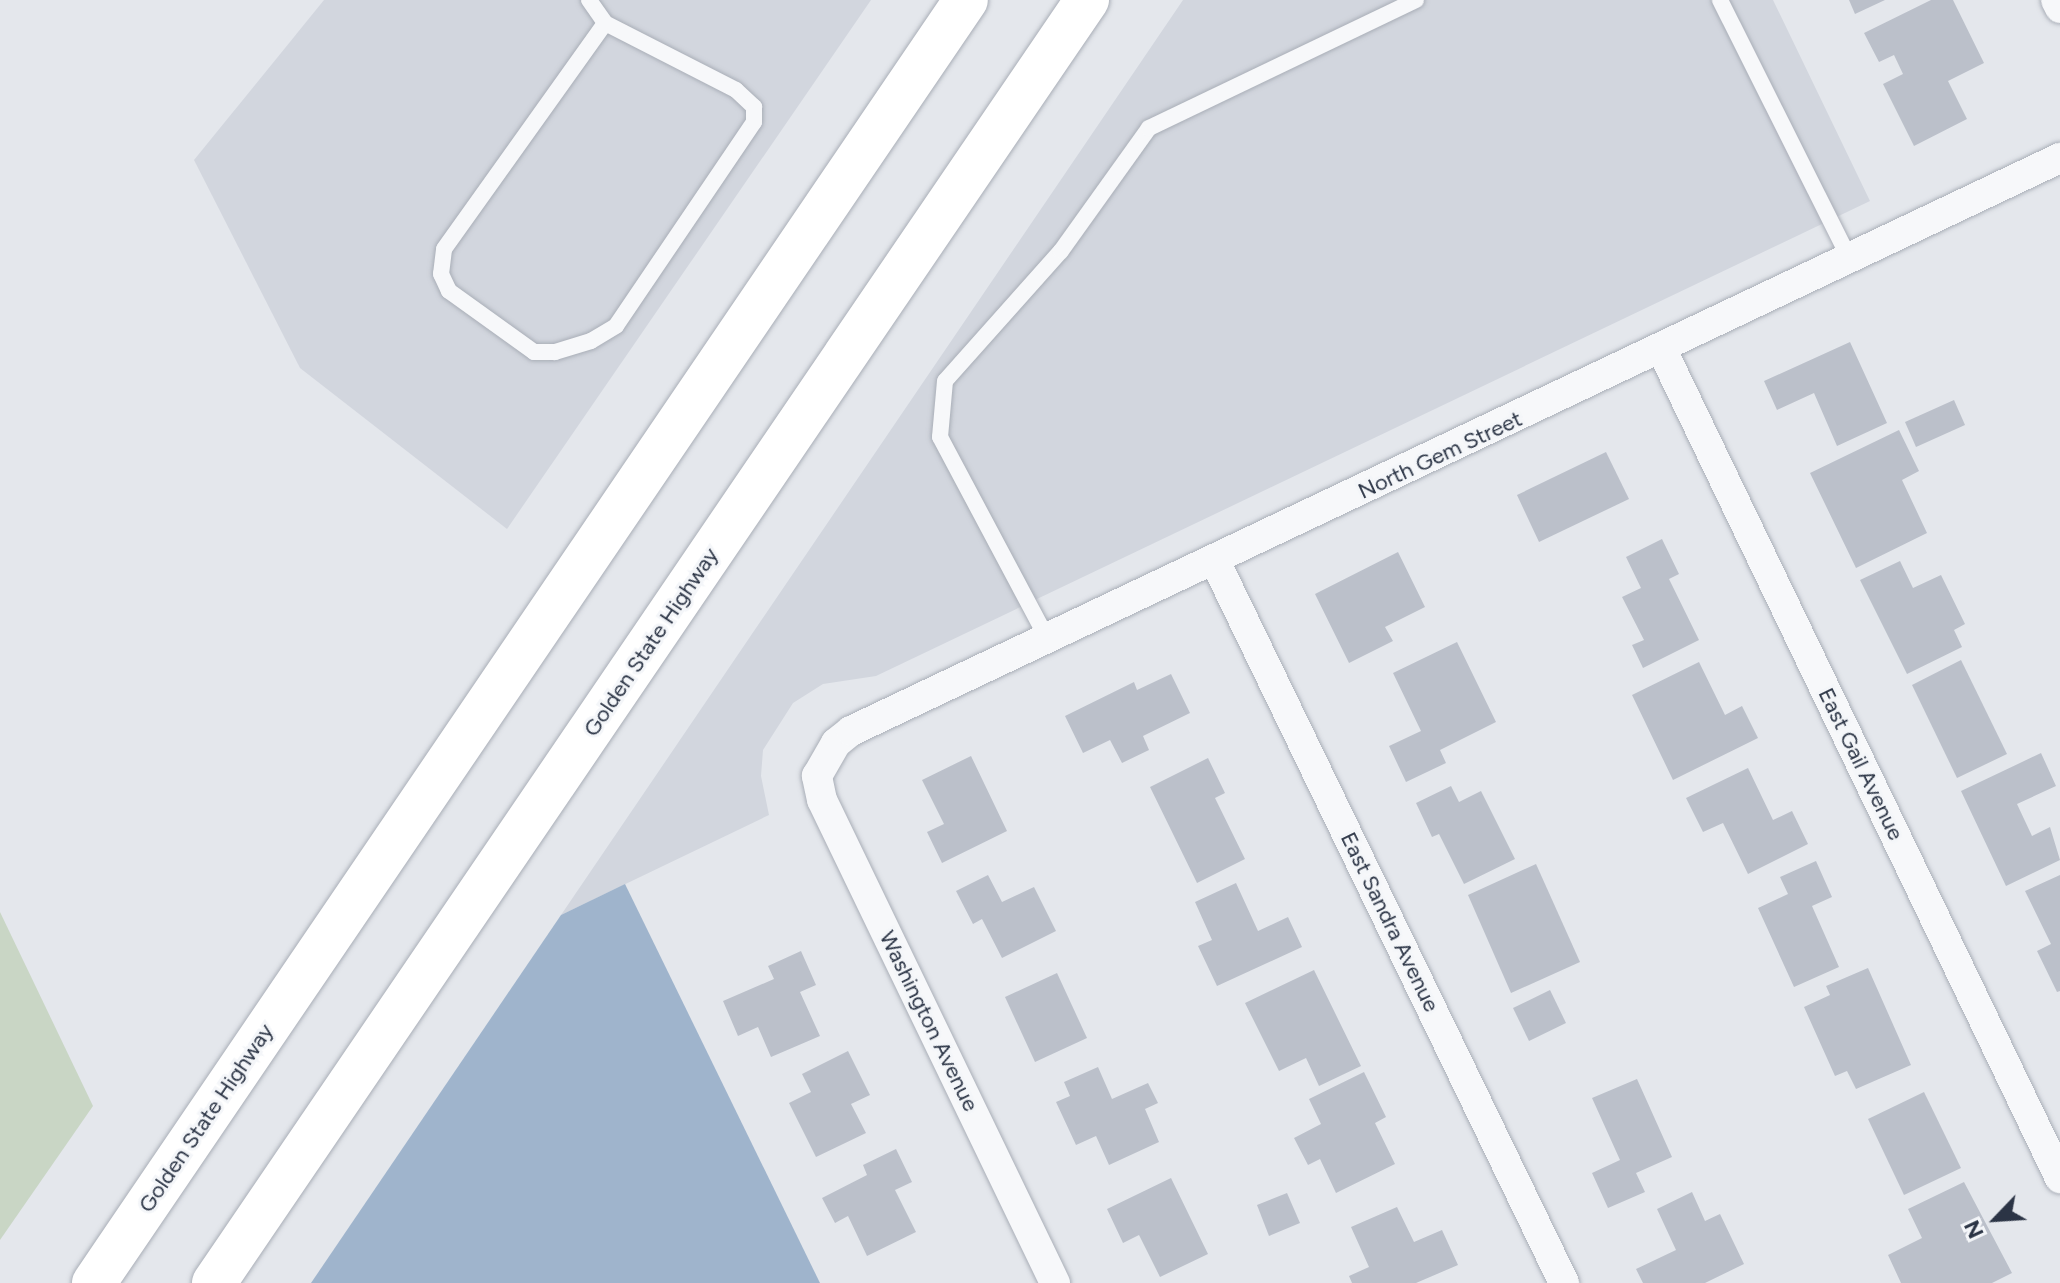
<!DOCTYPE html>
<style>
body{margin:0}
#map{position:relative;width:2060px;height:1283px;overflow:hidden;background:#e4e7ec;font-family:Figtree,sans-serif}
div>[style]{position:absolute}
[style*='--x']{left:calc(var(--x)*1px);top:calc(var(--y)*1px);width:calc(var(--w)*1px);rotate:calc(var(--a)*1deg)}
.built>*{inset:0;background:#d2d6de}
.green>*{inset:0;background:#c9d6c5}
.water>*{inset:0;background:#9fb4cc}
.building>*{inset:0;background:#bbc0ca}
.roads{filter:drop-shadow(0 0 2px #a9aeb7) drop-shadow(0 0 2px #a9aeb7)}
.service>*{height:16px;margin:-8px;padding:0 8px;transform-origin:8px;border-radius:8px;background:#f7f8fa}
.minor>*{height:30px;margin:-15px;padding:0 15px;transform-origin:15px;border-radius:15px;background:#f7f8fa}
.motorway>*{height:44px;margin:-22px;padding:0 22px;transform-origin:22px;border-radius:22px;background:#fff}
span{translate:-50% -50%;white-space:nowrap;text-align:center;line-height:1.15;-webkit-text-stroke:6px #f4f6f9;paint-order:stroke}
.street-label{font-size:22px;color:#2b3445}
.north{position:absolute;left:1956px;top:1179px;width:80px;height:80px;-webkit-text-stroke:6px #f4f6f9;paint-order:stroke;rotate:245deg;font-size:22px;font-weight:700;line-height:32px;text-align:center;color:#2b3445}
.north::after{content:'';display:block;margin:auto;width:28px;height:36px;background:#2b3445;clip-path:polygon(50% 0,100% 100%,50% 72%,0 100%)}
</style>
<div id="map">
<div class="built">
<i style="clip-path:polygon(324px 0,871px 0,507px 529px,300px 368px,194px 160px)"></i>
<i style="clip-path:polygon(1183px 0,1773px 0,1870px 201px,876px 676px,823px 684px,793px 703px,763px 750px,761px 776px,769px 815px,561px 915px)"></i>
</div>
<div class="green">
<i style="clip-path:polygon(0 912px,93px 1106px,0 1240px)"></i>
</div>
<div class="water">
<i style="clip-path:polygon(625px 884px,820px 1283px,311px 1283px,561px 915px)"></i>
</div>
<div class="building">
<i style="clip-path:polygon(1849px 0,1885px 0,1855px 14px)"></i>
<i style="clip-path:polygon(1931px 0,1953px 0,1984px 63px,1948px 81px,1967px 119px,1914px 146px,1883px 84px,1903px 74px,1894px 55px,1879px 62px,1864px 33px)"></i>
<i style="clip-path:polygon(1850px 342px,1887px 423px,1837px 446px,1814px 393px,1777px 410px,1764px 381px)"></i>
<i style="clip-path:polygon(1954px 400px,1965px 425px,1916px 447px,1905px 422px)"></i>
<i style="clip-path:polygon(1899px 430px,1919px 471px,1902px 480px,1927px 533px,1856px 568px,1810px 473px)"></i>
<i style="clip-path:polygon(1606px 452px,1629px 499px,1539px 542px,1517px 495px)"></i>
<i style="clip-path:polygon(1662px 539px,1679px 574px,1669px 579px,1699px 640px,1643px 668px,1632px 645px,1644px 640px,1622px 597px,1641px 588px,1626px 557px)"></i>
<i style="clip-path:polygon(1398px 552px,1425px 607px,1385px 627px,1393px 641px,1349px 663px,1315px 594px)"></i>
<i style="clip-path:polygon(1900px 561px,1913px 588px,1941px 575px,1965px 624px,1954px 630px,1962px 647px,1907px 674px,1860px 580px)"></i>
<i style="clip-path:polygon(1457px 642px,1496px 722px,1440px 750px,1446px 763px,1406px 782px,1389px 746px,1421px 731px,1393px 673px)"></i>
<i style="clip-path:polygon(1961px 660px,2007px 754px,1957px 778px,1912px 685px)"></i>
<i style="clip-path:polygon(1699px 662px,1725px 715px,1742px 706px,1758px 738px,1673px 780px,1632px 695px)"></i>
<i style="clip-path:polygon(1171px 674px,1190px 713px,1143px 736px,1149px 750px,1122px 763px,1110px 740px,1083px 753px,1065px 716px,1134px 682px,1137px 690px)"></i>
<i style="clip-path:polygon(2041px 753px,2056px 786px,2017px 804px,2032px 836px,2050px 827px,2060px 860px,2006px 886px,1961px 791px)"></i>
<i style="clip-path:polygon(971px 756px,1007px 831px,942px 863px,927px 832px,944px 824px,922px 780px)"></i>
<i style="clip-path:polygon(1208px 758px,1225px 793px,1215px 798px,1245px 859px,1197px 883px,1150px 787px)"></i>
<i style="clip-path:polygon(1748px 768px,1773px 820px,1792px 811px,1808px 844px,1748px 874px,1723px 823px,1703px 832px,1686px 798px)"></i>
<i style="clip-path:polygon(1451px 786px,1459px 802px,1481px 791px,1515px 859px,1464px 884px,1439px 834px,1432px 837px,1416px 803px)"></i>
<i style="clip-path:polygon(1816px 861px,1832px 897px,1812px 906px,1839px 967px,1794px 987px,1758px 908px,1788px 894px,1780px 877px)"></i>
<i style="clip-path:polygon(1536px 864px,1580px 962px,1511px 993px,1468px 895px)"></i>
<i style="clip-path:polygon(988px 875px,1002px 902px,1034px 887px,1056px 931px,1002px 958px,982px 919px,973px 924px,956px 891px)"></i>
<i style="clip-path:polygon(2060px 875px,2060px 991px,2057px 992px,2037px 951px,2051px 944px,2025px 891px)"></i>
<i style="clip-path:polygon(1236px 883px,1258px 931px,1288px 917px,1302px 947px,1217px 986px,1198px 946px,1212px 940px,1195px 902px)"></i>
<i style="clip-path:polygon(801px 951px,816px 985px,800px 992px,820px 1036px,771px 1057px,758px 1027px,738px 1036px,723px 1001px,774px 979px,768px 966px)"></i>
<i style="clip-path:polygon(1868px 968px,1911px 1065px,1856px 1089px,1847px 1071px,1835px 1076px,1804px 1007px,1830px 995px,1826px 986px)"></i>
<i style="clip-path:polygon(1314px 970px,1361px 1066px,1319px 1086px,1306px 1058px,1279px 1071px,1245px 1003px)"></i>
<i style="clip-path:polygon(1057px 973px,1087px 1038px,1035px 1062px,1005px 997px)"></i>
<i style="clip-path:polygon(1550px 990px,1566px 1023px,1529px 1041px,1513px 1008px)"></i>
<i style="clip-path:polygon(848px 1051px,870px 1095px,851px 1104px,866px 1133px,816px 1157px,789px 1103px,811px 1092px,802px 1074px)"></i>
<i style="clip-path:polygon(1098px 1067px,1112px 1099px,1148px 1083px,1158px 1103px,1145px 1109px,1159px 1142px,1109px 1165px,1096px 1136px,1076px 1145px,1056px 1102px,1070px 1096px,1064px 1082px)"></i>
<i style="clip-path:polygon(1364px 1072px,1386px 1117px,1375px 1123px,1395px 1164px,1336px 1193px,1320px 1159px,1308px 1165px,1294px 1138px,1321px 1124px,1309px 1099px)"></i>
<i style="clip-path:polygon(1637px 1079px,1672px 1157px,1636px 1173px,1645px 1192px,1608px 1208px,1592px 1173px,1620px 1160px,1592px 1098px)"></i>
<i style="clip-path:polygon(1924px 1092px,1961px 1168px,1904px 1195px,1868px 1119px)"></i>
<i style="clip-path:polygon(896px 1149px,912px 1182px,895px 1190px,916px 1232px,867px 1256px,848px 1216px,835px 1223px,822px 1198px,867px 1175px,863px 1165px)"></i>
<i style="clip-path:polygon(1171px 1178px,1208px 1254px,1160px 1277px,1139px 1235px,1123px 1243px,1107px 1209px)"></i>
<i style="clip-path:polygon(1964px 1182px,2012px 1273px,1992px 1283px,1901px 1283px,1888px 1255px,1922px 1238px,1908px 1209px)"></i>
<i style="clip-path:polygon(1692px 1192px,1705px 1221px,1720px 1214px,1744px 1264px,1705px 1283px,1643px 1283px,1636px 1269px,1676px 1250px,1657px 1209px)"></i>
<i style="clip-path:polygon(1287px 1193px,1300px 1223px,1269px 1236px,1257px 1205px)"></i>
<i style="clip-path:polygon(1397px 1207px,1414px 1242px,1442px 1230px,1458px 1265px,1416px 1283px,1352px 1283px,1349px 1276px,1369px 1267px,1351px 1227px)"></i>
</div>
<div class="roads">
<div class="service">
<i style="--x:589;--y:0;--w:28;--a:55"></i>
<i style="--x:605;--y:23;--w:147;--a:27.1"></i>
<i style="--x:736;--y:90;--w:25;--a:43"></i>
<i style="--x:754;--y:107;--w:15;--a:90"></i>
<i style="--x:754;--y:122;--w:246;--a:124.1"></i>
<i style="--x:616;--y:326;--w:29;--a:149"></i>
<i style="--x:591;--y:341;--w:38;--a:163"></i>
<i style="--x:555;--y:352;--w:21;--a:180"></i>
<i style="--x:534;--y:352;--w:105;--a:-144.3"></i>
<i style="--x:449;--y:291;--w:19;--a:-115"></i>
<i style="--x:441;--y:274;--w:25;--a:-83"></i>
<i style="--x:444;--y:249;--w:277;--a:-54.5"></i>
<i style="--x:1720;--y:0;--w:291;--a:63.4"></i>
<i style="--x:1048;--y:640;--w:230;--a:-118"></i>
<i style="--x:940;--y:437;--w:56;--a:-84.9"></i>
<i style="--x:945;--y:381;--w:174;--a:-48.3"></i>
<i style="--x:1061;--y:251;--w:151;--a:-54.4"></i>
<i style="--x:1149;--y:128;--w:296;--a:-25.6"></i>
</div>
<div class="minor">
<i style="--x:2056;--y:0;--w:9;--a:63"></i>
<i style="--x:1662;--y:350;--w:919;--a:64.33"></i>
<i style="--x:1215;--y:561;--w:802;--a:64.2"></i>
<i style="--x:1055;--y:1283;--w:536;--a:-115.75"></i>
<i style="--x:822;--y:800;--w:25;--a:-102"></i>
<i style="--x:817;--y:776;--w:38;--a:-60"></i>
<i style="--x:836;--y:743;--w:19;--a:-39"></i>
<i style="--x:851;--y:731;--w:1338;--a:-25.36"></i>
</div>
<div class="motorway">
<i style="--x:94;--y:1283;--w:1551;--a:-55.8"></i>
<i style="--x:214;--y:1283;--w:1552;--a:-55.77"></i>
</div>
</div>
<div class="street-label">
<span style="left:1440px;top:455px;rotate:-25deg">North Gem Street</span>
<span style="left:651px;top:642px;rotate:-56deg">Golden State Highway</span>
<span style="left:1861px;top:764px;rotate:64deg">East Gail Avenue</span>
<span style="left:1390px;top:922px;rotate:64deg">East Sandra Avenue</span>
<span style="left:929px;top:1021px;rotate:64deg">Washington Avenue</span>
<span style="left:206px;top:1118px;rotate:-56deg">Golden State Highway</span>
</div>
<div class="north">N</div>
</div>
